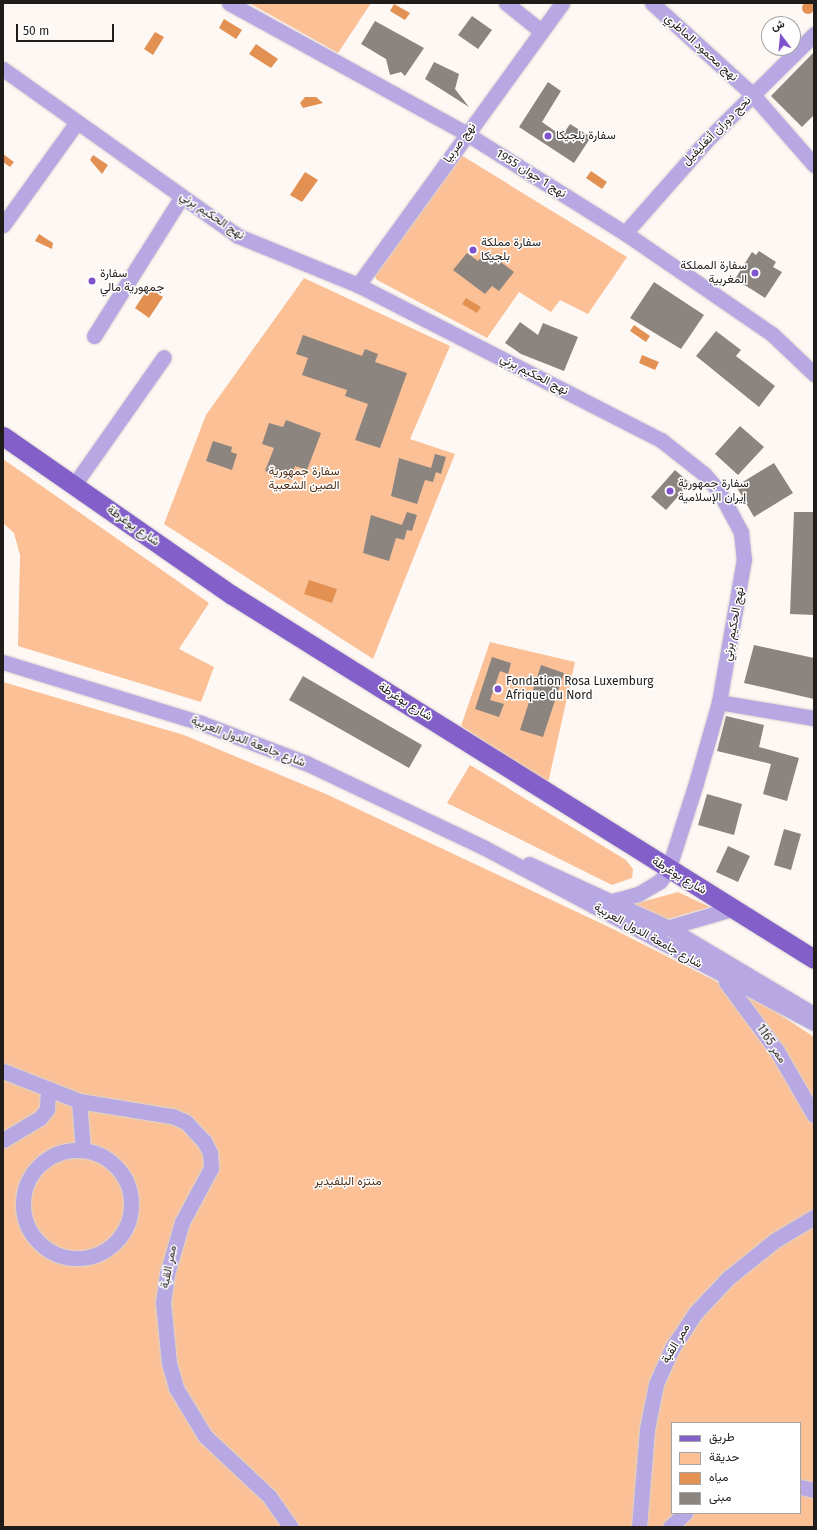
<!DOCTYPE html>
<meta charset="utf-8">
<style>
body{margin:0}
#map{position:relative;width:817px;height:1530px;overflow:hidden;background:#fef8f4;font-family:"Fira Sans",Vazirmatn,sans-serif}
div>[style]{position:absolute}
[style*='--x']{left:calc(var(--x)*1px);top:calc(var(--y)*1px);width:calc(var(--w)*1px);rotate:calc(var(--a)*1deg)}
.green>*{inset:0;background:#fbc096}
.water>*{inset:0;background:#e39152}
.round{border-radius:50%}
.building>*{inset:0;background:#8c847e}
.roads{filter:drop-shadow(0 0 1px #dad5d1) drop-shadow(0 0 1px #dad5d1)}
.minor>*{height:15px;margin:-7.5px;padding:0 7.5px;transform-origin:7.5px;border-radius:7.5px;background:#b7a8e3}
.minor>.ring{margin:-7.5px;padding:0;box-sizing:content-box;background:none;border:15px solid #b7a8e3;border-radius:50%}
.major>*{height:19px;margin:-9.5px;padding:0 9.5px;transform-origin:9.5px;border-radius:9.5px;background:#825fc9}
.dots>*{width:11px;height:11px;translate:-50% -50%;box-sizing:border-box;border:2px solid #fff;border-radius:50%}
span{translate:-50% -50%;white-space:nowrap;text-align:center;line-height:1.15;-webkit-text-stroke:3px #fff;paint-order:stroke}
.street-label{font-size:12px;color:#1f1c1a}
.poi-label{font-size:12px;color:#1f1c1a}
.left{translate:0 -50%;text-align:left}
.right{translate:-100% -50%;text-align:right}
.park-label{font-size:12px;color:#502f14}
.frame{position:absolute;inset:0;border:4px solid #1f1c1a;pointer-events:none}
.legend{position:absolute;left:671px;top:1422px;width:130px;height:92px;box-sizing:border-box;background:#fff;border:1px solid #a5a4a3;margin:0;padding:5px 7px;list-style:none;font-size:12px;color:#1f1c1a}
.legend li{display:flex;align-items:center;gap:8px;height:20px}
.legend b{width:20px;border:1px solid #a5a4a3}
.north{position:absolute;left:761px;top:16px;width:40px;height:40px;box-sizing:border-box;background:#fff;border:1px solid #a5a4a3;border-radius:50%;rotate:344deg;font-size:11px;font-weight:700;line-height:16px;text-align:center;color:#1f1c1a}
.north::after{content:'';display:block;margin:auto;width:14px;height:18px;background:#7e53cc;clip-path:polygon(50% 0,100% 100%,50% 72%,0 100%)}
.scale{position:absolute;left:16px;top:24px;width:98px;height:18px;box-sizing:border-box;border:2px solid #1f1c1a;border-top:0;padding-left:5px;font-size:12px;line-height:14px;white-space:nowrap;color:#1f1c1a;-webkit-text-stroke:3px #fff;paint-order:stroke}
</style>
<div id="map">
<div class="green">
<i style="clip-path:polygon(249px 3px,371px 3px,338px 53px)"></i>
<i style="clip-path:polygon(461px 155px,627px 257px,588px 314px,560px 300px,551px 312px,519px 292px,487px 338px,377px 280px,374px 275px)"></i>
<i style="clip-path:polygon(304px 278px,450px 346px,410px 439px,455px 454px,373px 659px,164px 524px,206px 415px)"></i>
<i style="clip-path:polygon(3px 459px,209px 603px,179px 649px,214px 667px,201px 702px,18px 646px,20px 555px,14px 533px,3px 523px)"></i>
<i style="clip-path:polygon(490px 642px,575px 662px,548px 783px,461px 726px)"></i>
<i style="clip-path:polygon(evenodd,3px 682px,184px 735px,326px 794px,611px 928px,773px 1010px,814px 1037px,814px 1527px,3px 1527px,3px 682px,672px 1423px,800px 1423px,800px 1513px,672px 1513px,672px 1423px)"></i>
<i style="clip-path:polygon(470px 765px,626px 860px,633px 869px,632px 878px,612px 885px,447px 803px)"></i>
<i style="clip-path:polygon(678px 892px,710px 907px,665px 920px,634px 904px)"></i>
</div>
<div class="water">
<i class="round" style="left:802px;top:2px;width:12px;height:12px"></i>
<i style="clip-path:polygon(394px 4px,410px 13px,405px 20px,390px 11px)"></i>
<i style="clip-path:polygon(224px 19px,242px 30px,236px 39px,219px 28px)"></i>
<i style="clip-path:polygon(155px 32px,164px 37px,153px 55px,144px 49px)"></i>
<i style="clip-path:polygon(256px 44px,278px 59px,271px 68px,249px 54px)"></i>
<i style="clip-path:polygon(305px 97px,316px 97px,323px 103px,303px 108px,300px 103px)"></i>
<i style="clip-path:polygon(3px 154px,14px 162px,10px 167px,3px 162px)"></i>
<i style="clip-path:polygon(93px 155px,108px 165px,102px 174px,90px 160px)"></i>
<i style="clip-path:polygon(591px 171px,607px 182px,602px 189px,586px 178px)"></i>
<i style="clip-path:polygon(305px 172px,318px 180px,302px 202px,290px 195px)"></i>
<i style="clip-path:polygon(39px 234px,53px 243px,52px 249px,35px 241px)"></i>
<i style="clip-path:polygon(149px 287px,163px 297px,149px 318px,135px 308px)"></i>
<i style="clip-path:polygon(466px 298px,481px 307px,477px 313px,462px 304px)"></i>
<i style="clip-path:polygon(634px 325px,650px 336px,646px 342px,630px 331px)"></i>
<i style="clip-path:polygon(642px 355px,659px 362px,655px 370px,639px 363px)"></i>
<i style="clip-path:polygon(309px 580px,337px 589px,332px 603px,304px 594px)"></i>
</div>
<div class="building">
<i style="clip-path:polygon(472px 16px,492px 30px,478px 49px,458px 35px)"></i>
<i style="clip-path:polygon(375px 21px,424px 48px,405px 76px,401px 72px,390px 75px,386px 59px,361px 44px)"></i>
<i style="clip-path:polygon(814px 52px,814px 115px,802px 127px,771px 96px)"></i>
<i style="clip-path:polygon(434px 62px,459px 74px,455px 89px,469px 107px,425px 79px)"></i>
<i style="clip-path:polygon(548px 82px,561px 91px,542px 122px,562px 136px,570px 124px,591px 137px,574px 163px,519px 127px)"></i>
<i style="clip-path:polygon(486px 251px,514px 272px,499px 291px,492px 286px,485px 294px,453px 270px,467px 253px,478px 261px)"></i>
<i style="clip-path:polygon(759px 251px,776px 262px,773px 267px,782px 272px,765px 298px,735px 279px,752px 252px,756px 255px)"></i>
<i style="clip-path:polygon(654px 282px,704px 315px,681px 349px,630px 318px)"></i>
<i style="clip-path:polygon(520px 322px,538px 335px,543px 323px,578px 337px,564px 371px,521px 354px,505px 343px)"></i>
<i style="clip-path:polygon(716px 331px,741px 350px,736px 356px,775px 386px,759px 407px,696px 356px)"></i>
<i style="clip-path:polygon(303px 335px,362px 356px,365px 349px,378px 354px,375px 362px,407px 373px,380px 448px,355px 440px,368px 404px,345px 396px,347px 390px,302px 375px,308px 358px,296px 354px)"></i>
<i style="clip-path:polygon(286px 420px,321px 433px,307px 470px,295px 466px,291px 480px,265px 471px,274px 448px,262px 444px,269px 423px,283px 427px)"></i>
<i style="clip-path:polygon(740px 426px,764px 447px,738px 475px,715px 454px)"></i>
<i style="clip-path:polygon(213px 441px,232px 447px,231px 452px,237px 454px,232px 470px,206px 461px)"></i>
<i style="clip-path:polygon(435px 454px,446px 457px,441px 474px,436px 472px,433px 482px,425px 480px,417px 504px,391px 496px,399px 458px,431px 468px)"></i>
<i style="clip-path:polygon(774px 463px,793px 493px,754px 517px,736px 486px)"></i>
<i style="clip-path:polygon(675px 470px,690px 483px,666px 510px,651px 497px)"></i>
<i style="clip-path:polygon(407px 512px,417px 515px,412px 531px,407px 530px,404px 540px,396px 538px,389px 561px,363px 553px,371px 515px,402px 525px)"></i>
<i style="clip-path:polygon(794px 512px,814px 512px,814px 615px,790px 614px)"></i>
<i style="clip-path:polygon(754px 645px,814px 658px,814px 699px,744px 683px)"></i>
<i style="clip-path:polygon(492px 657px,511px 663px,508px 674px,500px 671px,490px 700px,504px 704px,499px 717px,475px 709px)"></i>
<i style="clip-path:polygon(541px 665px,564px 673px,543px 737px,520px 730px)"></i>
<i style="clip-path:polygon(303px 676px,422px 745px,409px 768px,289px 700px)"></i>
<i style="clip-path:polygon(726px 716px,764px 725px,759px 747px,799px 758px,787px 801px,763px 794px,771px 764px,717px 751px)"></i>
<i style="clip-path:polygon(707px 794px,742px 804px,734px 835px,698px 825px)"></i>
<i style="clip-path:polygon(784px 829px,801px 834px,791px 870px,774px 865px)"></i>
<i style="clip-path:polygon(728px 846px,750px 856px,738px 882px,716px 872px)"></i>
</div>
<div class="roads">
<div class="minor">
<i style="--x:229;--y:3;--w:272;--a:28.8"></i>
<i style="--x:467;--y:134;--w:186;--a:32.1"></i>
<i style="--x:625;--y:233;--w:178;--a:34.5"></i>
<i style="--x:772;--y:334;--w:58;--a:43.6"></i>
<i style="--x:506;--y:3;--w:45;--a:38.7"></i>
<i style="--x:652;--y:3;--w:137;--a:42.3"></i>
<i style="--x:753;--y:95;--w:93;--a:48.9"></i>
<i style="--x:3;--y:69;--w:288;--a:35.4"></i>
<i style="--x:238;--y:236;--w:130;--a:22.2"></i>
<i style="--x:358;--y:285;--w:340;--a:27.1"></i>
<i style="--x:661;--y:440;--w:55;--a:38.3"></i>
<i style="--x:704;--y:474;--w:23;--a:49"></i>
<i style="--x:719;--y:491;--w:47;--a:61.8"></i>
<i style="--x:741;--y:532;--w:27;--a:84"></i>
<i style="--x:744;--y:559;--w:145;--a:99.9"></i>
<i style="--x:719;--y:702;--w:84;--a:105.9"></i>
<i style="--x:696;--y:783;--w:91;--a:107.8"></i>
<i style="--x:668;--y:870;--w:14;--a:126"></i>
<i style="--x:660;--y:881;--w:26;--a:149"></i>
<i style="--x:638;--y:894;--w:46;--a:164.7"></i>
<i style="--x:3;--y:225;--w:127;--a:-54.3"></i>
<i style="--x:625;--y:233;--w:123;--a:-48.6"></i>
<i style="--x:706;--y:141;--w:152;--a:-44.7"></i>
<i style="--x:358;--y:285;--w:348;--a:-54.1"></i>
<i style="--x:94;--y:336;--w:165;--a:-57.8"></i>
<i style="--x:74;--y:485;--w:156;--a:-54.9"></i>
<i style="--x:3;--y:662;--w:207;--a:17.1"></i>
<i style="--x:201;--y:723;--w:112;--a:20.9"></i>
<i style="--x:306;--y:763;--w:196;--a:25.4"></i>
<i style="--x:483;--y:847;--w:375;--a:28"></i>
<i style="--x:719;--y:702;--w:96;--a:9.6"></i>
<i style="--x:529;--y:864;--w:154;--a:24.6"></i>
<i style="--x:669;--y:928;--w:168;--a:30.8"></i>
<i style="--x:663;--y:929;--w:75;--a:-16.3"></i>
<i style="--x:726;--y:982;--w:86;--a:53.5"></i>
<i style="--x:777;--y:1051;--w:74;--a:60"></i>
<i style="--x:3;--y:1071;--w:82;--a:21.5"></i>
<i style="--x:79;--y:1101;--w:94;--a:9.2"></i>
<i style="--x:172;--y:1116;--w:15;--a:23"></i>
<i style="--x:186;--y:1122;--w:26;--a:47"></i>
<i style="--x:204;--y:1141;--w:13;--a:63"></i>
<i style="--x:210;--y:1153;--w:15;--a:86"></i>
<i style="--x:211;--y:1168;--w:61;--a:118.2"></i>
<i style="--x:182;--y:1222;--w:54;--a:106.1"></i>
<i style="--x:167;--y:1274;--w:28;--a:98"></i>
<i style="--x:163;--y:1302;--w:61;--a:84.4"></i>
<i style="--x:169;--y:1363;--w:26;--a:74"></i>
<i style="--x:176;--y:1388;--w:56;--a:58.9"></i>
<i style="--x:205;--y:1436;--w:88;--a:43.2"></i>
<i style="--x:269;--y:1496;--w:38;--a:55"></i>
<i style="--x:79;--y:1101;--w:49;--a:85.3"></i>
<i style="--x:3;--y:1140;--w:43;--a:-30.7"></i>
<i style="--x:40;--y:1118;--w:11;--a:-52"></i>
<i style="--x:47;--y:1109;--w:19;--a:-87"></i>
<i class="ring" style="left:23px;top:1150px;width:93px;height:93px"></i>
<i style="--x:800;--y:1487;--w:14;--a:12"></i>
<i style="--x:639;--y:1527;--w:98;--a:-85.3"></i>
<i style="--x:647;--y:1429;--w:46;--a:-78.7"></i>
<i style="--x:656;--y:1384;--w:39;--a:-66"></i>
<i style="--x:672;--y:1348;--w:43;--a:-56.3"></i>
<i style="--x:696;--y:1312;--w:47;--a:-46.7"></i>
<i style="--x:728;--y:1278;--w:59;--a:-38.8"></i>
<i style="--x:774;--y:1241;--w:47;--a:-31"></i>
<i style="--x:670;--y:1527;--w:21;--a:-43"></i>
</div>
<div class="major">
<i style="--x:3;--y:436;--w:279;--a:34.8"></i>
<i style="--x:232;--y:595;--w:686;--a:32.02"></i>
</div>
</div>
<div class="dots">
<i style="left:548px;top:136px;background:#7e53cc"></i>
<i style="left:473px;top:250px;background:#7e53cc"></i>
<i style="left:755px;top:273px;background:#7e53cc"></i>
<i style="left:92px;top:281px;background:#7e53cc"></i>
<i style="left:670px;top:491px;background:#7e53cc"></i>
<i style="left:498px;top:689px;background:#7e53cc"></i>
</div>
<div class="street-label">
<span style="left:701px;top:48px;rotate:42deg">نهج محمود الماطري</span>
<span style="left:717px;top:131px;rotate:-45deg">نحج دوران أنغليفيل</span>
<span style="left:460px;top:143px;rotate:-54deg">نهج صربيا</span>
<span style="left:531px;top:174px;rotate:32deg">نهج 1 جوان 1955</span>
<span style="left:212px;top:216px;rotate:34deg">نهج الحكيم برني</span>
<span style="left:534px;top:375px;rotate:27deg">نهج الحكيم برني</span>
<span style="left:133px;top:526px;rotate:35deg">شارع يوغرطة</span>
<span style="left:734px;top:624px;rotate:-80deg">نهج الحكيم برني</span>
<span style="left:405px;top:702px;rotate:32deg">شارع يوغرطة</span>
<span style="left:248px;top:742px;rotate:21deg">شارع جامعة الدول العربية</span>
<span style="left:679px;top:876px;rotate:31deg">شارع يوغرطة</span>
<span style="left:648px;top:936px;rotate:29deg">شارع جامعة الدول العربية</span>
<span style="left:771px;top:1044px;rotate:56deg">ممر 1165</span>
<span style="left:169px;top:1267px;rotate:-79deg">ممر القبة</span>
<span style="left:676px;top:1344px;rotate:-59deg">ممر القبة</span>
</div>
<div class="poi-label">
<span class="left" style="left:556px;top:136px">سفارة بلجيكا</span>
<span class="left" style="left:481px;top:250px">سفارة مملكة<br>بلجيكا</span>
<span class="right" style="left:747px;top:273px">سفارة المملكة<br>المغربية</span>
<span class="left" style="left:100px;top:281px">سفارة<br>جمهورية مالي</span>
<span class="left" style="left:678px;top:491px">سفارة جمهورية<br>إيران الإسلامية</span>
<span class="left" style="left:506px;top:689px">Fondation Rosa Luxemburg<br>Afrique du Nord</span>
</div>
<div class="park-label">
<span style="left:304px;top:479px">سفارة جمهورية<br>الصين الشعبية</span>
<span style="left:348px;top:1182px">منتزه البلفيدير</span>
</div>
<div class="frame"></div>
<ul class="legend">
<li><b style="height:5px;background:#825fc9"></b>طريق</li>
<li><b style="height:11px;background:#fbc096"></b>حديقة</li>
<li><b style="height:11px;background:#e39152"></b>مياه</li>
<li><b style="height:11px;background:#8c847e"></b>مبنى</li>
</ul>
<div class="north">ش</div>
<div class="scale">50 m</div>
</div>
